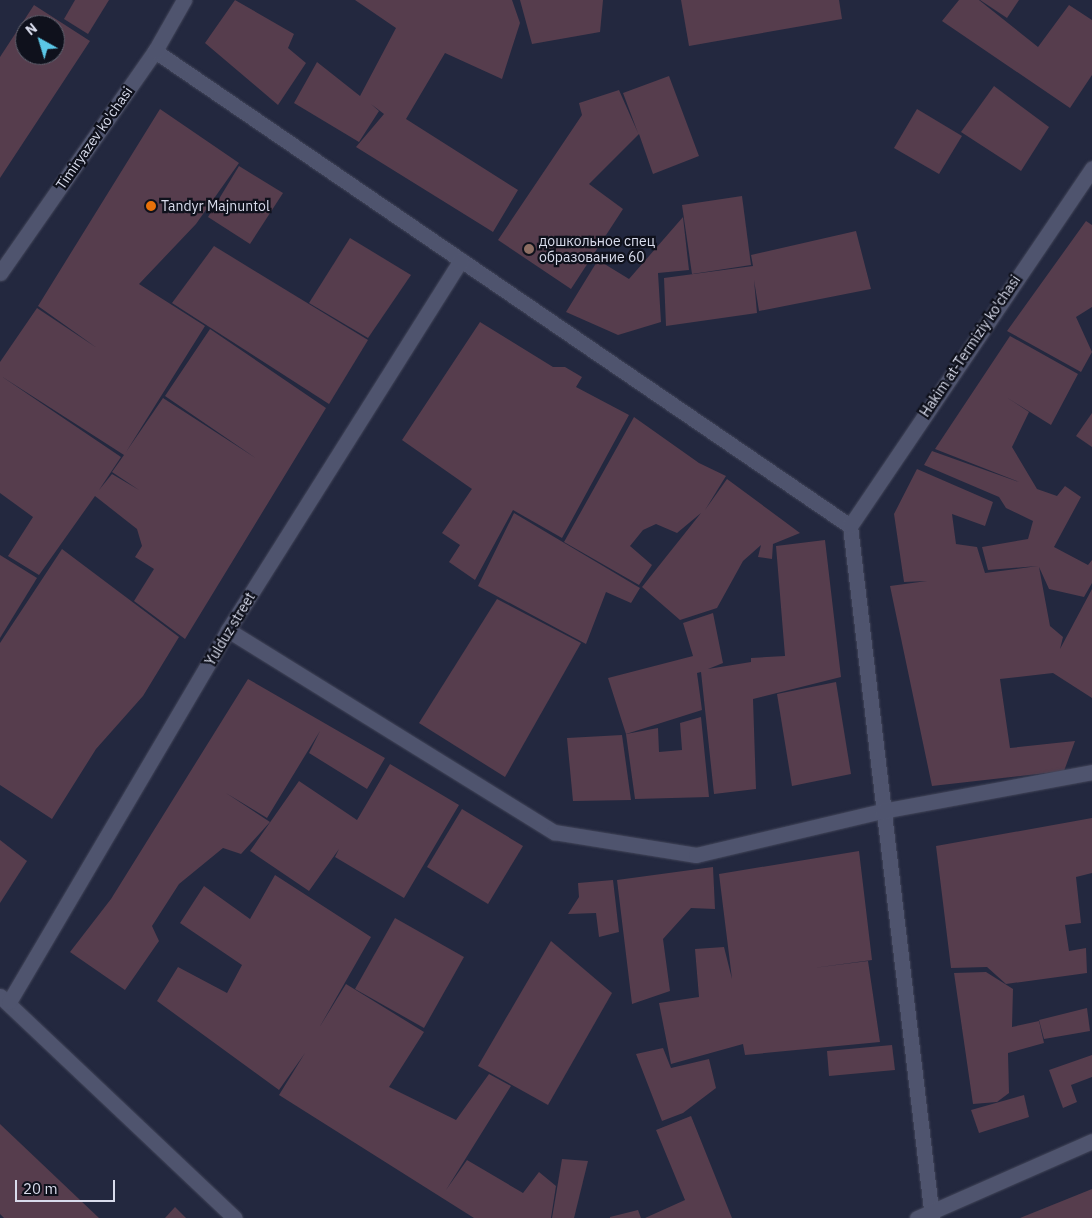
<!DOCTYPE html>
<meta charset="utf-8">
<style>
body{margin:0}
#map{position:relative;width:1092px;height:1218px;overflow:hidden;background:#23283f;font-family:"IBM Plex Sans",sans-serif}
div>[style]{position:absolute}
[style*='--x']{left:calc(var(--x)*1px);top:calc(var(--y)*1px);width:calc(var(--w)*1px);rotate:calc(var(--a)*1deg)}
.building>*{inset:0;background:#563d4d}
.roads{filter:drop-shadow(0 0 1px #424559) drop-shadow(0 0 1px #424559)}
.minor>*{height:15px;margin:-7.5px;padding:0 7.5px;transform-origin:7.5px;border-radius:7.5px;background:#4f546e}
.dots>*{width:14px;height:14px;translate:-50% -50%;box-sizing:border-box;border:2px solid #0f111c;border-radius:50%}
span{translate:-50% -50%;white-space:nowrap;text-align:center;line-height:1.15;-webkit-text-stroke:4.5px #0f111c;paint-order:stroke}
.street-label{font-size:14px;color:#d9dcec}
.poi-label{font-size:14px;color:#d9dcec}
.left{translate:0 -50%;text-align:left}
.north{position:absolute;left:15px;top:15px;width:50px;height:50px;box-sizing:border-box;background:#0f111c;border:1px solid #60626f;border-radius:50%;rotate:321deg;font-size:14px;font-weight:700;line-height:20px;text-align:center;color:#d9dcec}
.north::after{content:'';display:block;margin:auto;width:18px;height:22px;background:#5bc7e7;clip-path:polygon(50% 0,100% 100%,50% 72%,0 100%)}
.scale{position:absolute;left:15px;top:1180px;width:100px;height:22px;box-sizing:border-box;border:2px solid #d9dcec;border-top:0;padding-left:6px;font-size:15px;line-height:18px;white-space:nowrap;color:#d9dcec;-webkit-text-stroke:4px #0f111c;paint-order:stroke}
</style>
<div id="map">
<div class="building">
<i style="clip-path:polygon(75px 0,109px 0,88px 34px,64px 19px)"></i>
<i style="clip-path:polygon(235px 0,294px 34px,288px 48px,306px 63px,278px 105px,205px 43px)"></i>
<i style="clip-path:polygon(355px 0,512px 0,520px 23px,502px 79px,445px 53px,406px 119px,518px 190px,493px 232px,356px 147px,384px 114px,371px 104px,379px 111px,359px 142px,294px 103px,317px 62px,360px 96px,396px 28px)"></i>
<i style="clip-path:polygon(520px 0,603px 0,600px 32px,532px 44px)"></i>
<i style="clip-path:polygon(681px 0,839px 0,842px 19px,689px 46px)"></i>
<i style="clip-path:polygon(959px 0,979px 0,1038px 47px,1069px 5px,1092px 20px,1092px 75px,1070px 108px,942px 21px)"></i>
<i style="clip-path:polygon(980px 0,1019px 0,1007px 18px)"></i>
<i style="clip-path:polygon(evenodd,34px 5px,90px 41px,0 178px,0 57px,34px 5px,25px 25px,55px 25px,55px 55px,25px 55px,25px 25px)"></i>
<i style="clip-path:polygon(669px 76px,699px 156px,653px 174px,639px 134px,589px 184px,623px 209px,571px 289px,498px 240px,582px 115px,579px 103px,619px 90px,638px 133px,623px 93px)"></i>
<i style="clip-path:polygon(994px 86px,1049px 127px,1021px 171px,961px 132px)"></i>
<i style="clip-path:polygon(evenodd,160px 109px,239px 163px,196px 224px,139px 284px,205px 326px,126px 452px,163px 398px,257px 459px,165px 396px,210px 329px,326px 408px,185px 639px,134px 601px,154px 569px,135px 557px,142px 546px,137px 529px,95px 496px,39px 575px,8px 556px,33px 517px,0 493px,0 362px,37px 308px,97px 348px,38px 306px,160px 109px,1px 376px,124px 455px,112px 472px,139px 490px,112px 474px,99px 490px,121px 457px,1px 376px)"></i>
<i style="clip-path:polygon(917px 109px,962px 136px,939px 174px,894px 148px)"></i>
<i style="clip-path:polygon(239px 166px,283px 193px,250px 244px,208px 217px)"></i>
<i style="clip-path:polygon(742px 196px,751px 265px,692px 274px,682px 205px)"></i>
<i style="clip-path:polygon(683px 217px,689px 270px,658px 273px,661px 322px,618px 335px,566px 312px,598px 260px,629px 279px)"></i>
<i style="clip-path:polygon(1086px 221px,1092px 225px,1092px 307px,1076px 317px,1092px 352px,1081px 372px,1007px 331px)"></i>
<i style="clip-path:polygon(856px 231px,871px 289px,759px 311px,754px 280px,757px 313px,666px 326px,664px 278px,753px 266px,751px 255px)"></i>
<i style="clip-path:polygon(350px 238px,411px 275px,368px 338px,309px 303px)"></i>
<i style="clip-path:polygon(214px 246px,368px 340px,329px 404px,172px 303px)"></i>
<i style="clip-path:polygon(480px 322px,553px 367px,565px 367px,582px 377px,576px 387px,629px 415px,562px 538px,513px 510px,475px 580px,449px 562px,460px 545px,442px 533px,497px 452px,472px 489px,402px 440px)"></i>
<i style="clip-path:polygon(1010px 336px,1078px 374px,1051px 425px,1006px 397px,1029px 412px,1012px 447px,1037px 489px,1057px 496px,1065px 486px,1081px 497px,1054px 547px,1088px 565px,1092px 560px,1092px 583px,1084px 597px,1049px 589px,1039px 567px,1050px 626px,1063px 637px,1060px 649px,1092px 589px,1092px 698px,1053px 673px,1000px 679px,1010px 748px,1075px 741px,1064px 771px,932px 786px,890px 586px,927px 581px,904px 582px,894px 514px,917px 469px,993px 502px,985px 526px,952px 514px,956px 544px,977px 547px,985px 573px,1038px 566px,988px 570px,982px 547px,1028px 539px,1033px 521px,1006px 508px,999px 497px,924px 465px,932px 451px,1019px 482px,935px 449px)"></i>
<i style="clip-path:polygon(1092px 413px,1092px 447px,1076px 436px)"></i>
<i style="clip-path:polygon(634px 417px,699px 463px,726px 476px,705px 510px,727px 479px,800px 533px,773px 544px,772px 559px,758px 557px,761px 545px,743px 561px,717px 608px,680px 620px,642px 587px,701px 513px,677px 533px,656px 524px,643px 530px,630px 546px,652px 565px,639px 585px,564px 542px)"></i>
<i style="clip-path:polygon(514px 513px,640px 588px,631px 603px,606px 592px,586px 644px,478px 586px)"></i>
<i style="clip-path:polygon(825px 540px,841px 677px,753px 699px,756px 789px,714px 794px,701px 672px,697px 673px,702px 710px,626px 734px,608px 678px,693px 656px,683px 623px,713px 613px,723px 663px,708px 669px,751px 662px,751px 658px,785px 656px,776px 546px)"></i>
<i style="clip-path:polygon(62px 549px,179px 637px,143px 696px,96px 749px,52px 819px,0 785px,0 643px)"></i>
<i style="clip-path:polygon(0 555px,37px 578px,0 638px)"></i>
<i style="clip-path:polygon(497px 599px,581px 643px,505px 777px,419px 723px)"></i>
<i style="clip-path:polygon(248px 679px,385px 758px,367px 789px,309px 753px,320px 731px,267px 818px,226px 793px,270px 822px,241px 854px,223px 848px,179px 884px,152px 926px,159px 941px,125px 990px,70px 952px,111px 899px)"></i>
<i style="clip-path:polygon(836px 682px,851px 774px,792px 786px,777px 694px)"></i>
<i style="clip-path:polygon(701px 717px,709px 797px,635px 799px,626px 734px,658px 728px,659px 752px,682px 750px,680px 723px)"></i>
<i style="clip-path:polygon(622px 735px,631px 800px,573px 801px,567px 738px)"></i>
<i style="clip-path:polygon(390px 764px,459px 805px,404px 898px,335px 857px,339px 849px,309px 891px,250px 851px,299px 781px,357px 820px)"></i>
<i style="clip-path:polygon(462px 809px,523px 846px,488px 904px,427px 867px)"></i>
<i style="clip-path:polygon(1092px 818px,1092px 873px,1076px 877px,1081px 923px,1065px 925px,1069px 951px,1086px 948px,1087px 973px,1006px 984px,987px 967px,951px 968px,936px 846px)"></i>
<i style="clip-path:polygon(0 840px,27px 861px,0 903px)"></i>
<i style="clip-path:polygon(859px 851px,872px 960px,813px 968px,868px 961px,880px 1042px,745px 1055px,743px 1044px,671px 1064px,659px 1003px,699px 997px,695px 949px,724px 947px,732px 979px,719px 874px)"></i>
<i style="clip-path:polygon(713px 867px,715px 909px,691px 908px,663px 939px,670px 991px,632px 1004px,617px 880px)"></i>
<i style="clip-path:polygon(275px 875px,371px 937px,319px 1028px,346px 984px,424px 1032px,389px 1087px,456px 1120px,489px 1074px,511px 1086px,446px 1190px,467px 1160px,523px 1193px,539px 1172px,556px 1186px,551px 1218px,474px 1218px,279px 1095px,305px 1053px,279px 1090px,157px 1001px,178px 967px,227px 993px,242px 965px,180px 923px,204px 886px,250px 919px)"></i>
<i style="clip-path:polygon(613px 880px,619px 932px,599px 937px,596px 913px,568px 914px,579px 897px,578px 883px)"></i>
<i style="clip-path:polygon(395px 918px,464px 957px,424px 1028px,355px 989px)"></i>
<i style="clip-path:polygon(551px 941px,612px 993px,548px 1105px,478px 1066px)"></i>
<i style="clip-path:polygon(986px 972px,1013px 989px,1012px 1027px,1039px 1021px,1044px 1043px,1008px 1053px,1009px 1093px,997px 1102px,973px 1104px,954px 973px)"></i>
<i style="clip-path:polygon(1087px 1008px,1090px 1031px,1044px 1039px,1039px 1020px)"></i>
<i style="clip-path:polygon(892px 1045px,895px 1070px,829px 1076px,827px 1051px)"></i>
<i style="clip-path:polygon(663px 1048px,671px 1068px,709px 1059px,716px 1088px,683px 1113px,662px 1121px,636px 1054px)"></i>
<i style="clip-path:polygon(1092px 1055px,1092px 1077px,1071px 1085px,1077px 1102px,1063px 1108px,1049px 1070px)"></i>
<i style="clip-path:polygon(1024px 1095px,1029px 1117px,979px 1133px,971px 1110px)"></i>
<i style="clip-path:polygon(691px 1116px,732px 1218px,645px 1218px,685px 1200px,656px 1130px)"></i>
<i style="clip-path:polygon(0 1124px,99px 1218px,4px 1218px,0 1214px)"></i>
<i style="clip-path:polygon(562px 1159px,588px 1161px,574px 1218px,552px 1218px)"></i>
<i style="clip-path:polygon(1092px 1189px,1092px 1218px,1020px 1218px)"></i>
<i style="clip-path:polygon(175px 1207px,186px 1218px,165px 1218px)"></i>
<i style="clip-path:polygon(638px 1210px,641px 1218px,610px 1218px,610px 1217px)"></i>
</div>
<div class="roads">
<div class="minor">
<i style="--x:155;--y:51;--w:842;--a:34.35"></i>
<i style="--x:850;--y:526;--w:697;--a:83.24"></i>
<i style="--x:0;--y:273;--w:271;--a:-55.1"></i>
<i style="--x:155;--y:51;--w:59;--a:-60.4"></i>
<i style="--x:850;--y:526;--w:432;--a:-55.9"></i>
<i style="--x:228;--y:630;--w:384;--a:31.8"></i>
<i style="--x:554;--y:832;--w:144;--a:9.2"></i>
<i style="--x:696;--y:855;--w:191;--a:-13.3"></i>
<i style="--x:882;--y:811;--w:214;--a:-10.5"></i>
<i style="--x:0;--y:996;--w:323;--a:43.4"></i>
<i style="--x:9;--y:1002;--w:432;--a:-59.5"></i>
<i style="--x:228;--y:630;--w:437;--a:-57.8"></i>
<i style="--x:917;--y:1218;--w:191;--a:-23.7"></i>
</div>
</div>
<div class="dots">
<i style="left:151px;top:206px;background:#e8710a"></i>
<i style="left:529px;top:249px;background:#8d6e63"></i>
</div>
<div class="street-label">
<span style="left:94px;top:138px;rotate:-55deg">Timiryazev ko'chasi</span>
<span style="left:970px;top:346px;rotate:-56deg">Hakim at-Termiziy ko'chasi</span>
<span style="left:230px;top:629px;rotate:-59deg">Yulduz street</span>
</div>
<div class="poi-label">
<span class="left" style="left:161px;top:206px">Tandyr Majnuntol</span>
<span class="left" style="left:539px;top:249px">дошкольное спец<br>образование 60</span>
</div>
<div class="north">N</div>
<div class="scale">20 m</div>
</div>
